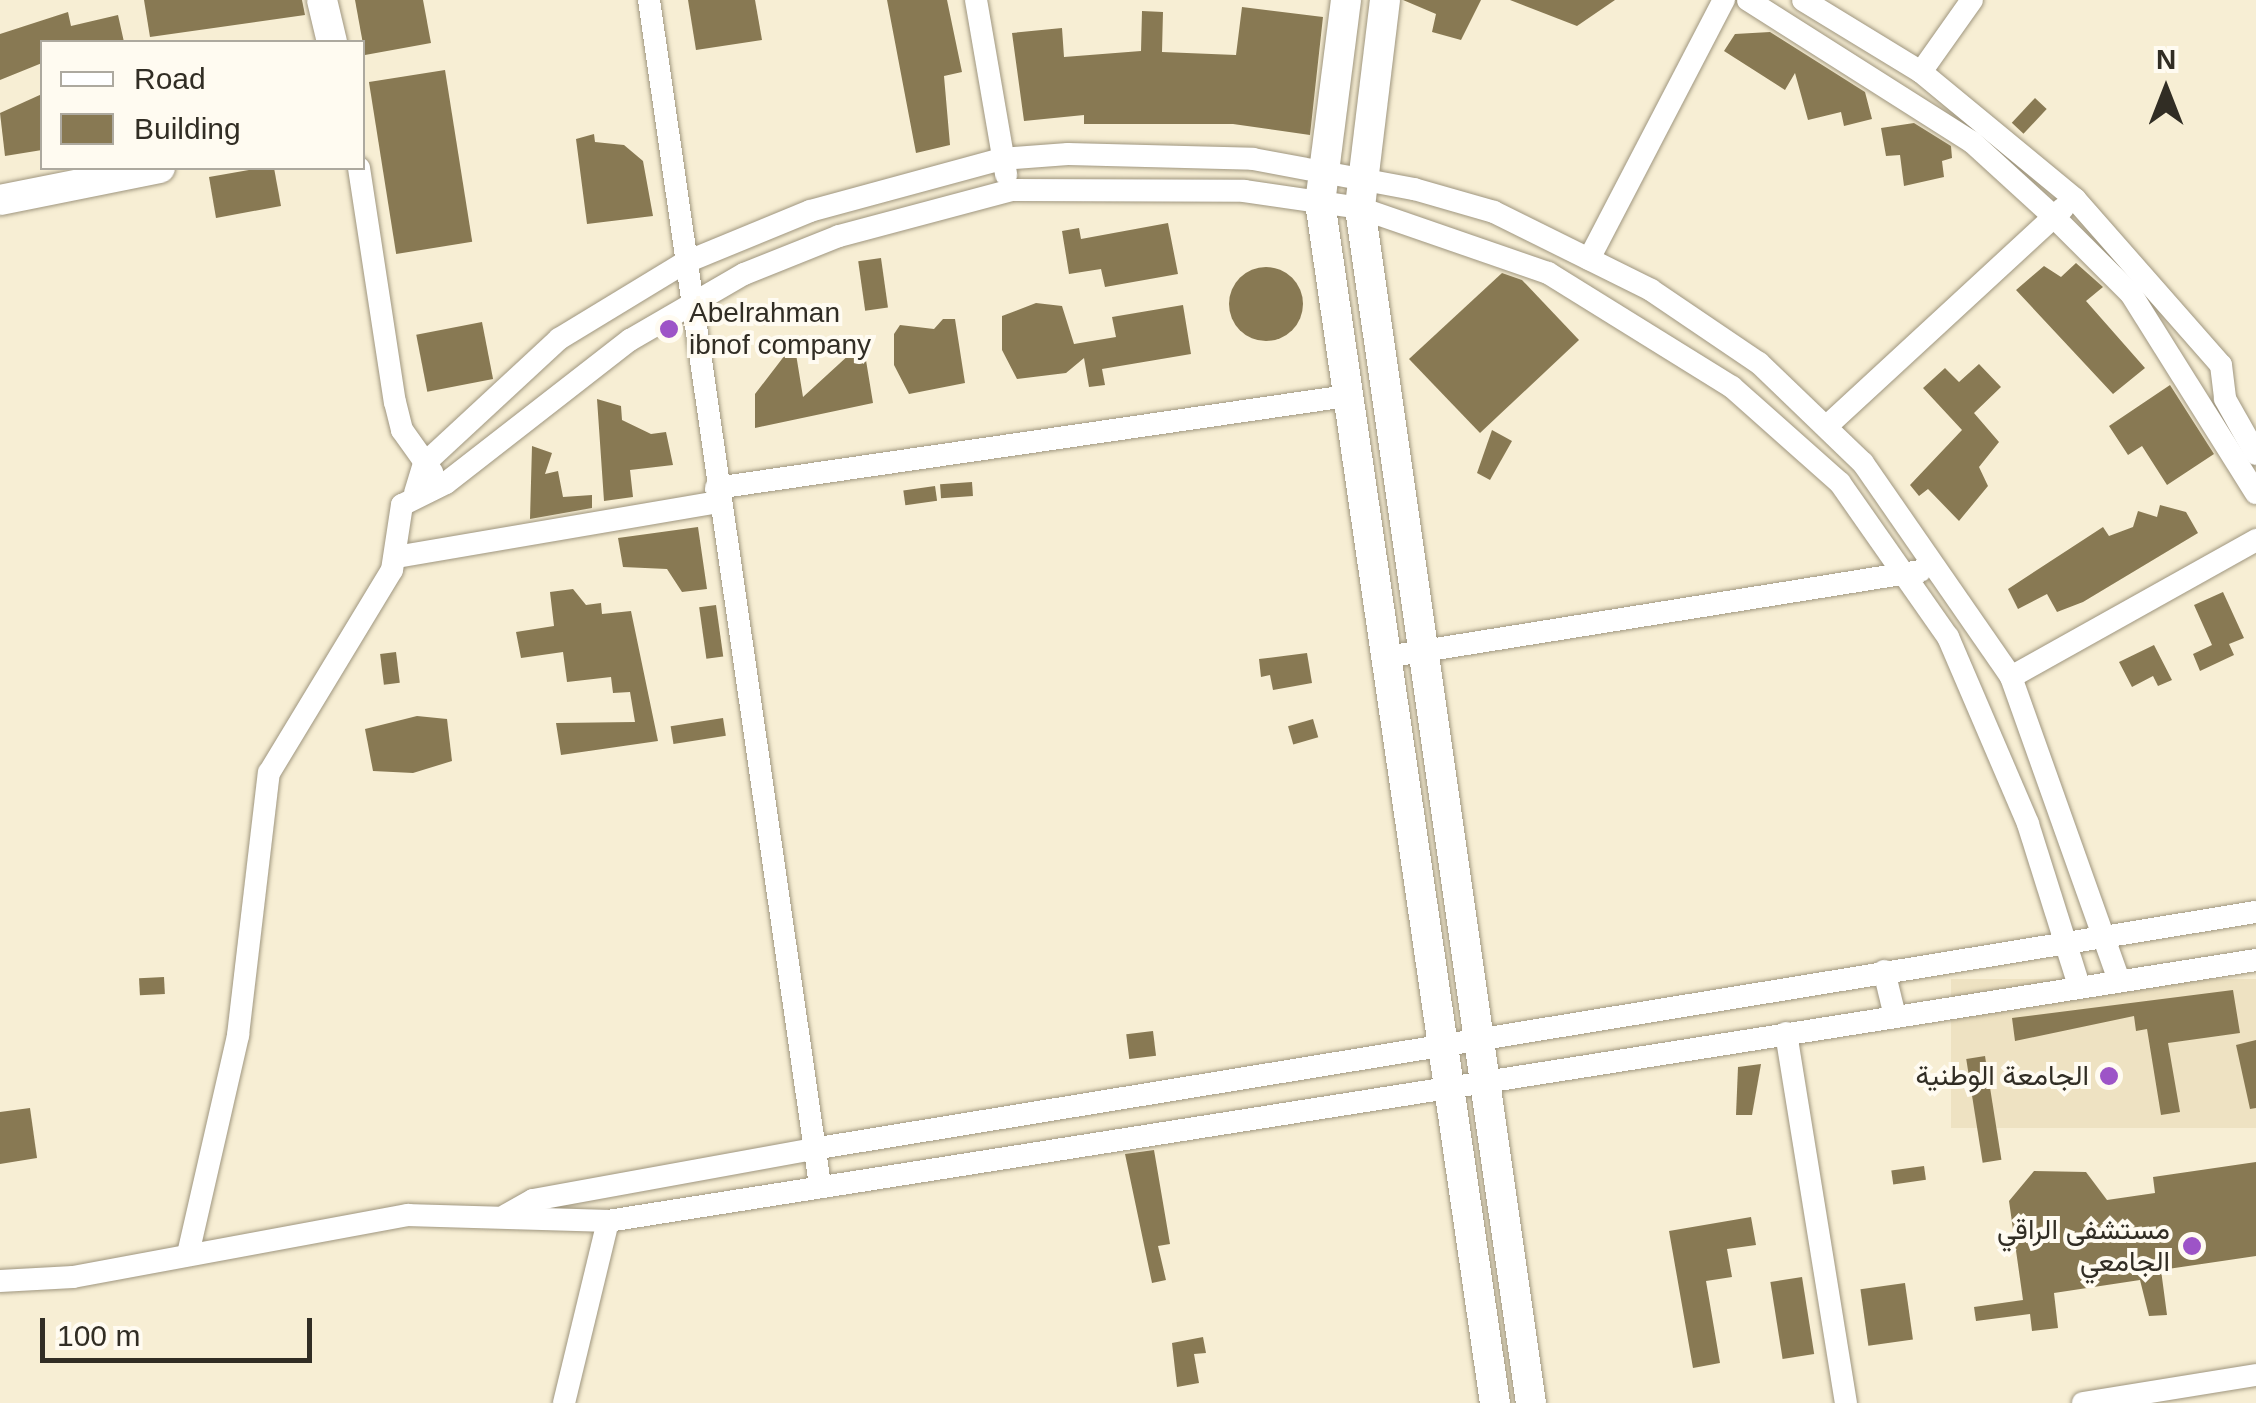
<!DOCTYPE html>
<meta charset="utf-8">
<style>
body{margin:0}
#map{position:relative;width:2256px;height:1403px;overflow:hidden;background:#f7eed4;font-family:Helvetica,Vazirmatn,sans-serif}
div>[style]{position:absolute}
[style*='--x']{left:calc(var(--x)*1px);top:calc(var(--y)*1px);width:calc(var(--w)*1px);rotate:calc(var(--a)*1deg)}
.built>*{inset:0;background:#eee2c2;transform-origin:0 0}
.building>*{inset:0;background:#887953;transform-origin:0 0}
.round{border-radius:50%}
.roads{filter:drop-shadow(0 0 2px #9f967f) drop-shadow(0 0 2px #9f967f)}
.street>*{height:22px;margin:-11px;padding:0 11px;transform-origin:11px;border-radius:11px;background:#fff}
.secondary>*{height:30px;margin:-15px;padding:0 15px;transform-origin:15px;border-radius:15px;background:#fff}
.dots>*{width:28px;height:28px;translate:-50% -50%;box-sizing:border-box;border:5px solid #fffbf1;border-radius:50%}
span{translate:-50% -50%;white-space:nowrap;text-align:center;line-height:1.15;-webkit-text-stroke:8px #fffbf1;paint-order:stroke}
.poi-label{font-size:28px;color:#312d24}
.left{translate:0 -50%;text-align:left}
.right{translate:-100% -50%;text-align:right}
.legend{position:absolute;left:40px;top:40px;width:325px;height:130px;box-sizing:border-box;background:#fffbf1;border:2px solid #ada99f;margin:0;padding:12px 18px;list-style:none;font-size:30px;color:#312d24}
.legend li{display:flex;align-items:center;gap:20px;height:50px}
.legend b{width:50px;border:2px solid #ada99f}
.north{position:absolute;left:2116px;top:40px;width:100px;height:100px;-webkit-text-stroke:8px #fffbf1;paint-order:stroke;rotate:0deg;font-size:28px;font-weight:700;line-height:40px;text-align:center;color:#312d24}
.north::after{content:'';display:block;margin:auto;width:35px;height:45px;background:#312d24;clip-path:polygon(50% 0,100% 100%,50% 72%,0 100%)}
.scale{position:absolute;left:40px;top:1318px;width:272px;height:45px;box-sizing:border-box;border:5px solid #312d24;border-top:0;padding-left:12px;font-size:30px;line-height:35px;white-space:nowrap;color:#312d24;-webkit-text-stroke:8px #fffbf1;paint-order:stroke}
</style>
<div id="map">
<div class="built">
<i style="left:2256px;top:979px;width:149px;height:305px;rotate:90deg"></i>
</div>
<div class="building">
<i style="clip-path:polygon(144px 0,302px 0,305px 15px,150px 37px)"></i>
<i style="clip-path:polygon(355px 0,423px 0,431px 43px,365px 55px)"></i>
<i style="clip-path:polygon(688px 0,755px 0,762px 40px,696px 50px)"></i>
<i style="clip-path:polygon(887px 0,947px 0,962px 72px,944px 76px,950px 145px,916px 153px)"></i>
<i style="clip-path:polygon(1403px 0,1481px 0,1461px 40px,1432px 32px,1436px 14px)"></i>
<i style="clip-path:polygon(1510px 0,1615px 0,1577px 26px)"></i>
<i style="clip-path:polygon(1242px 7px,1323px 17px,1310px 135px,1233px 124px,1084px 124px,1084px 115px,1024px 121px,1012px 33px,1062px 28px,1064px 57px,1141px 51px,1142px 11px,1163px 12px,1162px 52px,1236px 55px)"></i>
<i style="clip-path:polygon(68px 12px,71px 26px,118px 15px,124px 42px,42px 42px,42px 63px,0 80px,0 34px)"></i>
<i style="clip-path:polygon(1770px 32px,1865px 92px,1872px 119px,1844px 126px,1841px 112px,1808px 120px,1795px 73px,1785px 90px,1724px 51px,1735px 34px)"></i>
<i style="left:445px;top:70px;width:174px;height:77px;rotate:81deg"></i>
<i style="clip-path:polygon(42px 94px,42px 150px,5px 156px,0 113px)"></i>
<i style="left:2035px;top:98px;width:16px;height:34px;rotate:43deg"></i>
<i style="clip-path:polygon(1914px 123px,1951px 146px,1952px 158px,1942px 161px,1944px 177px,1904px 186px,1900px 155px,1886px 156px,1881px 128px)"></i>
<i style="clip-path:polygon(594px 134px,595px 142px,624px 145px,643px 161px,653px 216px,587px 224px,576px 139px)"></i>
<i style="clip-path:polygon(260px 168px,274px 168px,281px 206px,216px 218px,209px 177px)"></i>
<i style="clip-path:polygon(1168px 223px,1178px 274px,1105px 287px,1101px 269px,1069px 274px,1062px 231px,1079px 228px,1081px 239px)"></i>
<i style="left:881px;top:258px;width:50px;height:23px;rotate:82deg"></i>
<i style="clip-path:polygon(2076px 263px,2103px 287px,2086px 301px,2145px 368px,2113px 394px,2016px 290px,2044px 266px,2061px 277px)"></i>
<i class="round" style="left:1229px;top:267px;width:74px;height:74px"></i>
<i style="clip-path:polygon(1502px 273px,1522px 280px,1579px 340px,1480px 433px,1409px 359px)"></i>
<i style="clip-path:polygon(1036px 303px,1062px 306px,1074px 344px,1116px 337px,1112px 317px,1183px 305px,1191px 354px,1102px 369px,1105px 385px,1089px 387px,1084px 358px,1066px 373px,1017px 379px,1002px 350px,1002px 316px)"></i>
<i style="clip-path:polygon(943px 319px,955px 319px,965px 383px,909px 394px,894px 365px,894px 334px,900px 325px,934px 329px)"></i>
<i style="left:482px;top:322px;width:58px;height:67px;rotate:79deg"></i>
<i style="clip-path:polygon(863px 342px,873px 403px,755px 428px,755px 394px,785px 355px,796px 354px,803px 397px)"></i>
<i style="clip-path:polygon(1979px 364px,2001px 387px,1974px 413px,1999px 442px,1979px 467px,1988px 486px,1959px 521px,1928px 489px,1919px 496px,1910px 485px,1962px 430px,1923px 388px,1945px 368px,1959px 382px)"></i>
<i style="clip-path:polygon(2170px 385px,2214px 454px,2167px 485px,2142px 446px,2128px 455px,2109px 426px)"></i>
<i style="clip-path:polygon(597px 399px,621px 406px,622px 420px,651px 434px,666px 432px,673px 465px,630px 470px,633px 497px,604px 501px)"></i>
<i style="clip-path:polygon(1492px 430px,1512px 441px,1490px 480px,1477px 473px)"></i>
<i style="clip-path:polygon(532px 446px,552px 453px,545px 474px,558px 471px,563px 497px,592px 495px,592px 508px,530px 519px)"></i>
<i style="left:972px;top:482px;width:14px;height:32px;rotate:86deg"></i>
<i style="left:935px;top:486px;width:15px;height:32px;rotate:82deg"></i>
<i style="clip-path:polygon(2160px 505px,2186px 512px,2198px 533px,2083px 602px,2057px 612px,2047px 594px,2018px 609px,2008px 589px,2103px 527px,2109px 536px,2133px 527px,2138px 511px,2157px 517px)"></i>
<i style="clip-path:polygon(698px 527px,707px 589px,682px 592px,667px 569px,623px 567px,618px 538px)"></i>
<i style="clip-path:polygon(573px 589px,586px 605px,601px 603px,602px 614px,631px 611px,658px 741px,561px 755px,556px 723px,635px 722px,630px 692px,613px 693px,611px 677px,567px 682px,563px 652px,521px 658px,516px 632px,554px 626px,550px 592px)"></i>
<i style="clip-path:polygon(2223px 592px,2244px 638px,2229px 644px,2234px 655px,2200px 671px,2193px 654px,2212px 645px,2194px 605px)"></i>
<i style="left:716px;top:605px;width:52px;height:17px;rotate:82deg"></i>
<i style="clip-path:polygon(2154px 645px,2172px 680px,2158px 686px,2153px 676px,2132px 687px,2119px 662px)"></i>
<i style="left:396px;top:652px;width:31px;height:16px;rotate:83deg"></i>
<i style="clip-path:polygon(1307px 653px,1312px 683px,1273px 690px,1270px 675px,1261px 677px,1259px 659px)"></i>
<i style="clip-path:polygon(417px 716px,447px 719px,452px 761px,413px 773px,373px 771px,365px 729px)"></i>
<i style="left:723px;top:718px;width:18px;height:53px;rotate:81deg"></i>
<i style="left:1313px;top:719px;width:19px;height:26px;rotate:74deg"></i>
<i style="left:164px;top:977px;width:17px;height:25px;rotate:87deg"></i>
<i style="clip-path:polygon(2233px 990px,2240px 1033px,2168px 1043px,2180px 1112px,2161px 1115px,2147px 1029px,2136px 1031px,2134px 1016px,2015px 1041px,2012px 1018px)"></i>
<i style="left:1153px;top:1031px;width:25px;height:27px;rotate:83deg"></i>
<i style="clip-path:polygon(2256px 1040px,2256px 1108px,2250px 1109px,2236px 1045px)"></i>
<i style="left:1985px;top:1056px;width:105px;height:19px;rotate:81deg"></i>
<i style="clip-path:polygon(1761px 1064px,1752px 1115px,1736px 1115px,1738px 1067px)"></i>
<i style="clip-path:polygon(30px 1108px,37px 1158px,0 1164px,0 1112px)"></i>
<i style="clip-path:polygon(1154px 1150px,1170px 1244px,1158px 1246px,1166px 1280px,1152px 1283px,1125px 1154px)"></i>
<i style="clip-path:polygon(2256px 1162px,2256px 1256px,2161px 1270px,2167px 1315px,2149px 1316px,2140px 1280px,2054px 1293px,2058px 1328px,2032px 1331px,2030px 1314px,1976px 1321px,1974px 1307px,2023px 1300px,2009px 1201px,2034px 1171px,2086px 1172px,2107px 1200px,2155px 1193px,2153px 1177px)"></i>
<i style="left:1924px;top:1166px;width:14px;height:33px;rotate:82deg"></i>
<i style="clip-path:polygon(1751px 1217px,1756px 1245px,1727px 1249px,1732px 1277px,1706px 1281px,1720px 1363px,1693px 1368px,1669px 1231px)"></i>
<i style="left:1802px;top:1277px;width:78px;height:32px;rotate:81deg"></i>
<i style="left:1905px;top:1283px;width:57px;height:45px;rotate:82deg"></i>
<i style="clip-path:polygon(1203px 1337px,1206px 1353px,1194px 1354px,1199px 1383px,1177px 1387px,1172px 1343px)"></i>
</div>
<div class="roads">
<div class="street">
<i style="--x:649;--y:0;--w:1197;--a:81.79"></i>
<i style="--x:976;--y:0;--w:177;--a:80.2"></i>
<i style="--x:1748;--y:0;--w:265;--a:32.4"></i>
<i style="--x:1972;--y:142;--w:110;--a:42.4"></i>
<i style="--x:2053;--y:216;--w:110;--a:45"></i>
<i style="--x:2131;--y:294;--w:235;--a:57.9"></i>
<i style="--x:1803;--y:0;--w:138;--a:31.4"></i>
<i style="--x:1921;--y:72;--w:200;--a:39.5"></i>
<i style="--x:2075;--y:199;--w:221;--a:48.7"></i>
<i style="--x:2221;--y:365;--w:34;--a:83"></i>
<i style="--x:2225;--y:399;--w:63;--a:60.6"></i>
<i style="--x:1921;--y:72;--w:88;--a:-54.7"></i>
<i style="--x:359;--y:168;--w:237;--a:81.3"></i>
<i style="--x:395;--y:402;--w:29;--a:76"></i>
<i style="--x:402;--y:430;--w:52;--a:54.5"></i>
<i style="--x:1589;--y:259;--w:292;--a:-62.5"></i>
<i style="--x:1827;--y:426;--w:321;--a:-42.7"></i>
<i style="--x:716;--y:488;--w:638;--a:-8.3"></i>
<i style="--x:415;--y:493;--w:30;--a:-73"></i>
<i style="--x:424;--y:464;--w:184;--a:-42.8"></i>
<i style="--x:559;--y:339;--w:146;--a:-31.3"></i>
<i style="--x:684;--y:263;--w:136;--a:-22.4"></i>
<i style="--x:810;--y:211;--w:198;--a:-15.2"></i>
<i style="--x:1001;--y:159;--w:67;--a:-4.3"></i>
<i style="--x:1068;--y:154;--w:185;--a:1.5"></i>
<i style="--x:1253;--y:159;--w:164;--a:10.6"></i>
<i style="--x:1414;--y:189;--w:83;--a:16"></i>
<i style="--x:1494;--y:212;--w:175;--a:26.4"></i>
<i style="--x:1651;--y:290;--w:130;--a:34.1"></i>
<i style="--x:1759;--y:363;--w:144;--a:43.9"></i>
<i style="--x:1863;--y:463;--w:260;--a:55.3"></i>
<i style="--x:2011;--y:677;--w:322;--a:70.4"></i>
<i style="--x:396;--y:557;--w:327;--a:-9.7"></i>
<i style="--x:1386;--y:657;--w:541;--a:-9.15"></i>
<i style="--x:2011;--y:677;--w:281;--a:-29.2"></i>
<i style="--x:1884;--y:971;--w:46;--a:76.3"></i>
<i style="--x:1786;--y:1033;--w:375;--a:80.8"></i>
<i style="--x:506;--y:1215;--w:31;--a:-29"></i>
<i style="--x:533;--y:1200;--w:285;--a:-10.3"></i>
<i style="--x:813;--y:1149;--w:1462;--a:-9.33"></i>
<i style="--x:188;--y:1254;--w:225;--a:-77.1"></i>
<i style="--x:238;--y:1035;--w:264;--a:-83.3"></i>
<i style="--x:269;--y:773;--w:237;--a:-58.8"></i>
<i style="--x:392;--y:570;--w:66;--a:-81.3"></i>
<i style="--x:402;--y:505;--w:49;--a:-26.6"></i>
<i style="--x:446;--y:483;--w:233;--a:-37.9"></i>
<i style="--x:630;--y:340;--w:132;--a:-30.1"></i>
<i style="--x:744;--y:274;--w:102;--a:-21.8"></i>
<i style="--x:839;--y:236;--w:179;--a:-14.9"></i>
<i style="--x:1012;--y:190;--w:232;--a:0.2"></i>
<i style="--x:1244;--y:191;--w:117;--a:8.3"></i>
<i style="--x:1360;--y:208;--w:199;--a:19.1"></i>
<i style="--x:1548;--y:273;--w:216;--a:31.8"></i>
<i style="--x:1732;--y:387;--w:144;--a:41.6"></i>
<i style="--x:1840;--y:483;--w:188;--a:55"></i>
<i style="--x:1948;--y:637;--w:203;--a:66.8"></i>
<i style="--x:2028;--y:824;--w:170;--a:72.5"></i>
<i style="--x:0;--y:1281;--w:73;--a:-3.1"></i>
<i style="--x:73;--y:1277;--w:341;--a:-10.5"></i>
<i style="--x:408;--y:1215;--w:200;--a:1.7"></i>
<i style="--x:608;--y:1221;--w:1669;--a:-9"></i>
<i style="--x:564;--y:1403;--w:187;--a:-76.4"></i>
<i style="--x:2083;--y:1403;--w:175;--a:-9.2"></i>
</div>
<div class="secondary">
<i style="--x:322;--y:0;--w:43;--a:76.6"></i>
<i style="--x:1346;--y:0;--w:204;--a:97.3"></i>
<i style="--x:1320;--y:202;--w:1214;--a:81.71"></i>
<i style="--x:1385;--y:0;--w:209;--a:96.9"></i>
<i style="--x:1360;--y:208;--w:1207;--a:81.86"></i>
<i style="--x:0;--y:200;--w:163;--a:-11.3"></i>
</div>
</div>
<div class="dots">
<i style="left:669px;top:329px;background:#9d54c7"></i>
<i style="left:2109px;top:1076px;background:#9d54c7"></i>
<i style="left:2192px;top:1246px;background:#9d54c7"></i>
</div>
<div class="poi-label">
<span class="left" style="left:689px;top:329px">Abelrahman<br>ibnof company</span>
<span class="right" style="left:2089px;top:1076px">الجامعة الوطنية</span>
<span class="right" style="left:2170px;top:1246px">مستشفى الراقي<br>الجامعي</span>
</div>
<ul class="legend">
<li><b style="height:12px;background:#fff"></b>Road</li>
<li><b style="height:28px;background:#887953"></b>Building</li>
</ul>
<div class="north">N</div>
<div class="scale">100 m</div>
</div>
